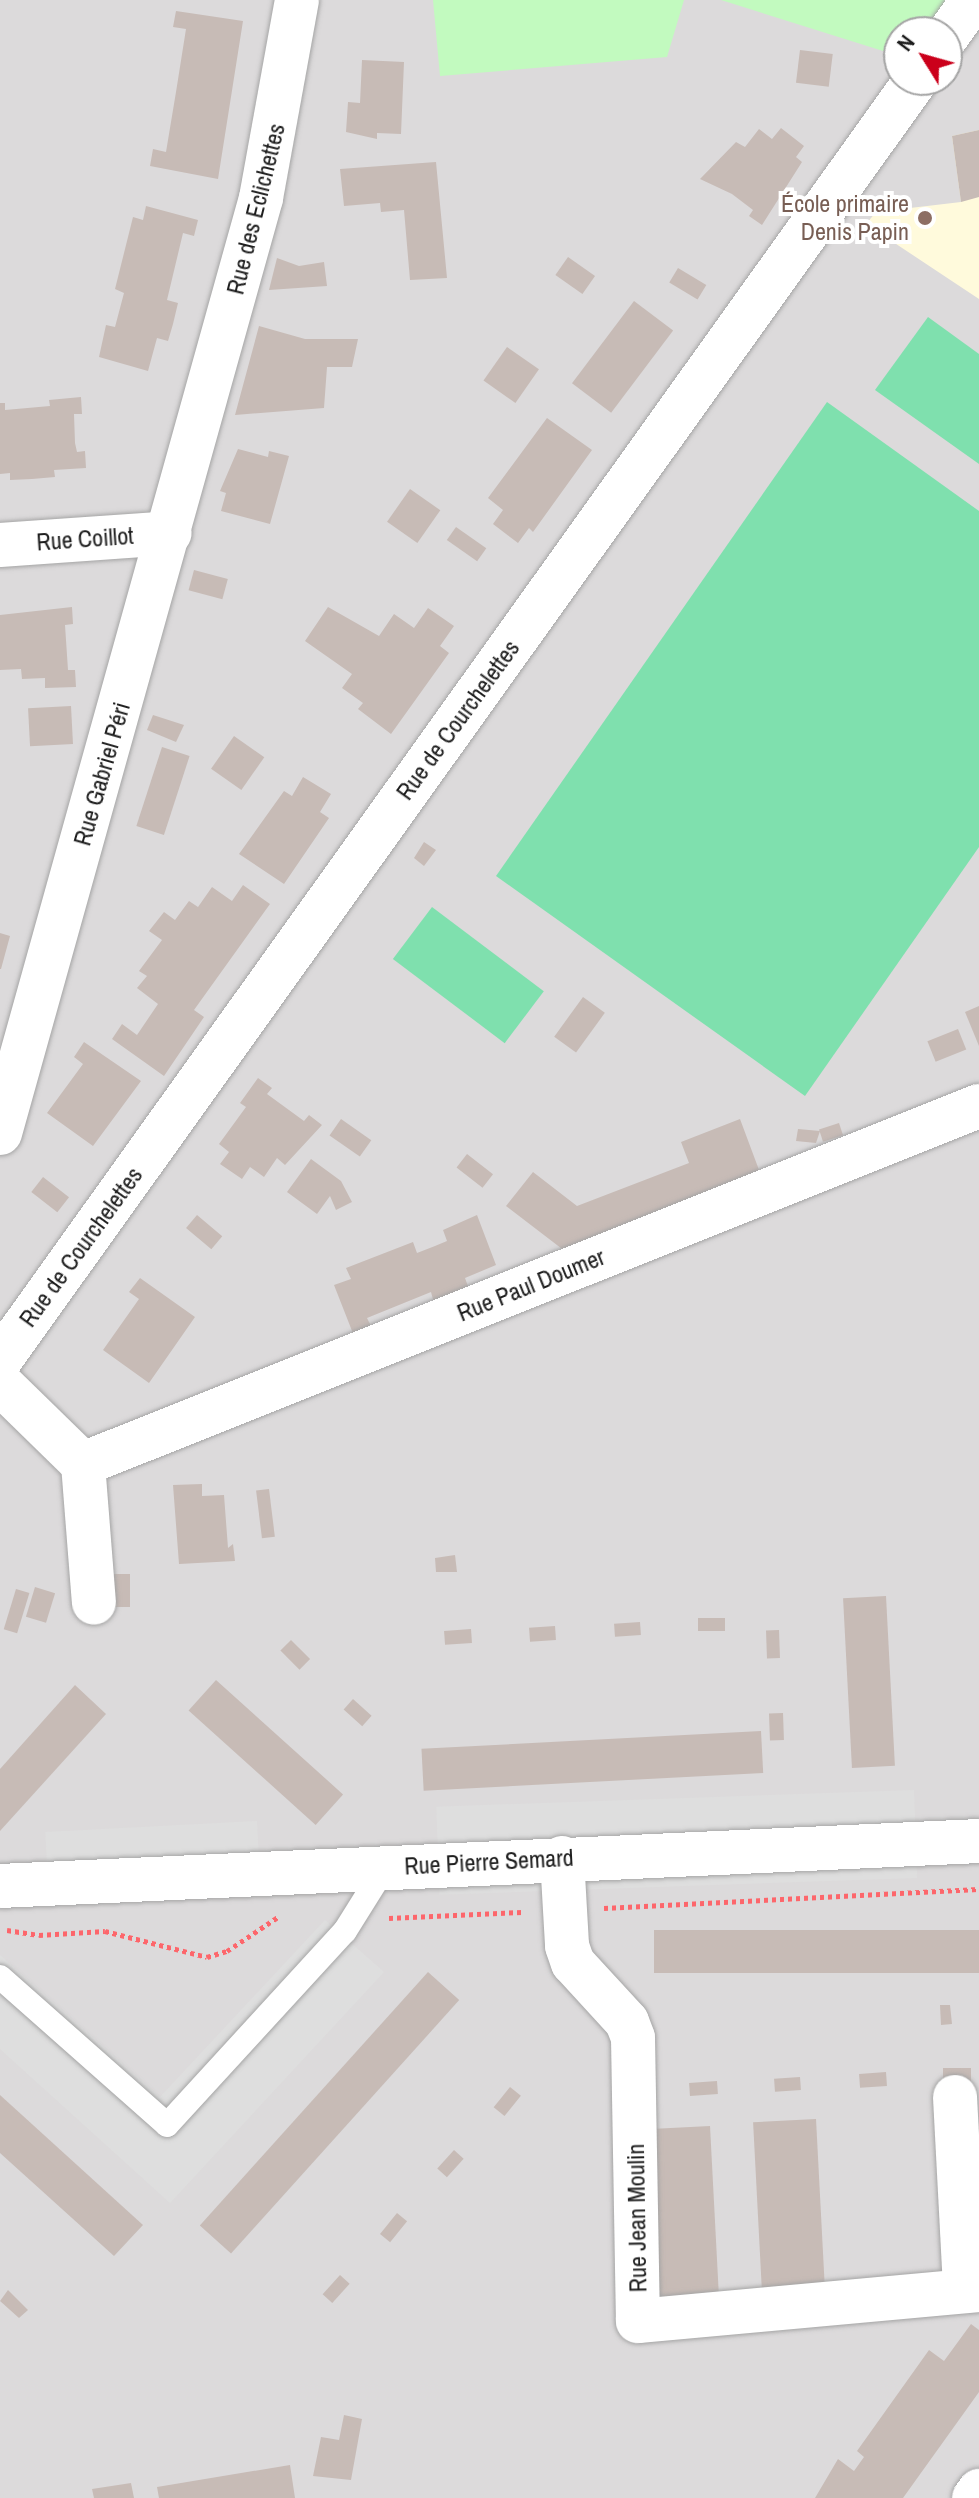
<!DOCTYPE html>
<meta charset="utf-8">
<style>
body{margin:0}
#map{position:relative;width:979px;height:2498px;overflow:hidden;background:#efe9e3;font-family:"Archivo Narrow",sans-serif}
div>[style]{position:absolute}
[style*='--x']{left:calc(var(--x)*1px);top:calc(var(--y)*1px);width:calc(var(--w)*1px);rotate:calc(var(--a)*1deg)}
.residential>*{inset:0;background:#dcdadb}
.education>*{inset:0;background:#fffadc}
.park>*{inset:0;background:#c2fabf}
.pitch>*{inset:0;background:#7fe0ae;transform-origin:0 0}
.parking>*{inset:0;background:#dedede;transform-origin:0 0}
.building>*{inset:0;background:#c7bbb6;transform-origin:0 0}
.path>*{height:5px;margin-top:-2.5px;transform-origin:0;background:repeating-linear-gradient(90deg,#fd666b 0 4px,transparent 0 8px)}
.roads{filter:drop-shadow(0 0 2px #a5a5a5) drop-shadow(0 0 2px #a5a5a5)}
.service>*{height:24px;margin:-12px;padding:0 12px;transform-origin:12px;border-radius:12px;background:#fff}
.minor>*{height:44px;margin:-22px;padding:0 22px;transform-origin:22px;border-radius:22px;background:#fff}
.dots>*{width:22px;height:22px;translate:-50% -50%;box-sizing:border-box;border:4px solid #fff;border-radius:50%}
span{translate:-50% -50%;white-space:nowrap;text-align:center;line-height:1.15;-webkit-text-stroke:8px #fff;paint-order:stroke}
.education-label{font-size:24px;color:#785e54}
.right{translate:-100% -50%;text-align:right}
.street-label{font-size:24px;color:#1e1e1e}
.north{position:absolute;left:883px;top:16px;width:80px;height:80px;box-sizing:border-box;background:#fff;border:2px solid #a5a5a5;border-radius:50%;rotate:307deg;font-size:22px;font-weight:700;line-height:32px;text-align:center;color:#1e1e1e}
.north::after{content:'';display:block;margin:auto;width:28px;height:36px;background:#cb001b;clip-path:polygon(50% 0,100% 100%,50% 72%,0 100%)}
</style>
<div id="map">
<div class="residential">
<i style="clip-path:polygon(evenodd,0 0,979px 0,979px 2498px,0 2498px,0 0,899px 32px,947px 32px,947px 80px,899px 80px,899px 32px)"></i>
</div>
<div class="education">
<i style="clip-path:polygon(979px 130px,979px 299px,866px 224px,876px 212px,961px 202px,952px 136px)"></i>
</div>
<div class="park">
<i style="clip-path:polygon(433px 0,684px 0,667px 57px,440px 76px)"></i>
<i style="clip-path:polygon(721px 0,948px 0,923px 32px,899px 32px,899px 56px)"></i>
</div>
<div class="pitch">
<i style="clip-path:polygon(928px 317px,979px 354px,979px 464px,875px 390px)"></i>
<i style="clip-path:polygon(827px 402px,979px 511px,979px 847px,805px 1096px,496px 876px)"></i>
<i style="left:432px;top:907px;width:140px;height:65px;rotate:37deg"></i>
</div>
<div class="parking">
<i style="left:914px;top:1790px;width:88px;height:478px;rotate:88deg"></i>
<i style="left:257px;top:1821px;width:37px;height:212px;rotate:87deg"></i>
<i style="clip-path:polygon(325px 1920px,384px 1972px,170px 2203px,0 2049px,0 1955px,160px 2097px)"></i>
</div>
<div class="building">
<i style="clip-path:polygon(176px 11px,243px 21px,218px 179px,150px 166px,153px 149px,166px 152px,176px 92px,186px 29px,173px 27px)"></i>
<i style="left:800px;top:50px;width:33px;height:33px;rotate:7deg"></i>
<i style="clip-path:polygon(362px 60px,404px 62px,401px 134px,377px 133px,377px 139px,346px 132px,348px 102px,360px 103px)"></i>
<i style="clip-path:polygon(781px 128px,804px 146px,796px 157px,802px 162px,762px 225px,749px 216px,753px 210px,732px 194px,700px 179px,736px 142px,745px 147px,759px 129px,772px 139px)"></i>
<i style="clip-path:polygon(979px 130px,979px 197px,961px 202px,952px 136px)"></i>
<i style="clip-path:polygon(436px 162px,447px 278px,410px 280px,404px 210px,381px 212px,380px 203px,344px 206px,340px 169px)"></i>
<i style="clip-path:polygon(146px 206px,198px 220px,194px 236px,183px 233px,167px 300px,178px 303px,173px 324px,168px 341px,157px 338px,148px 371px,99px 357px,106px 325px,115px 327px,124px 293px,115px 289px,133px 217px,143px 220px)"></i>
<i style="left:568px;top:257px;width:33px;height:22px;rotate:35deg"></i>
<i style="clip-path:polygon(277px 258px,299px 266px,324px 262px,327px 286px,269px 290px)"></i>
<i style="left:678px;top:268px;width:33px;height:17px;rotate:31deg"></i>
<i style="left:634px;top:301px;width:49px;height:103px;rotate:37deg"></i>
<i style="clip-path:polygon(259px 326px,305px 339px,358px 339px,352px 367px,327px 367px,324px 408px,235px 415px)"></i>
<i style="left:507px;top:347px;width:39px;height:41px;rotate:35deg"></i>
<i style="clip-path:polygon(81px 397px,82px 414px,74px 414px,75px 443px,77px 452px,85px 451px,86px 468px,54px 470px,55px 477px,32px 479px,10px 480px,10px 473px,0 474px,0 403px,5px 403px,5px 410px,50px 406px,49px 400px)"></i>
<i style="clip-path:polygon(547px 418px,592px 450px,533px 532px,529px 528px,518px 543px,493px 524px,503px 510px,488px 498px)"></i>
<i style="clip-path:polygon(238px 449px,268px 457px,269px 451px,289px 456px,270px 524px,221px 511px,226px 493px,220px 491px)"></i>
<i style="left:410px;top:489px;width:37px;height:40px;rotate:35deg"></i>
<i style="left:456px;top:527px;width:37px;height:16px;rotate:35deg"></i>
<i style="left:194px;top:570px;width:35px;height:21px;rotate:15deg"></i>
<i style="clip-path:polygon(72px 607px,73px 624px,65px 625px,68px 670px,75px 670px,76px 687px,45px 688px,45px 678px,22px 679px,21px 669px,0 670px,0 615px)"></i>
<i style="clip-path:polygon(328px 607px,379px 636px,394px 614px,414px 628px,428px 608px,454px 626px,440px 646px,449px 653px,391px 734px,358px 709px,363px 703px,342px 688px,352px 674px,305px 641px)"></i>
<i style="left:71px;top:706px;width:38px;height:43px;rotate:87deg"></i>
<i style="clip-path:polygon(153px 715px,184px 725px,176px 742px,147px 730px)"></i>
<i style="left:234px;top:736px;width:37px;height:40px;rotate:35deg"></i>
<i style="left:162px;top:747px;width:29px;height:83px;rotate:18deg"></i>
<i style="clip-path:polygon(303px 777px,331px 794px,320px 812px,329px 818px,284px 884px,239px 854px,284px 791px,292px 796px)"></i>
<i style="clip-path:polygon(424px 842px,436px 850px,424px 866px,414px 858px)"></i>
<i style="clip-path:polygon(243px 885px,270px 904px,194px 1010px,204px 1017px,164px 1076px,112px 1039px,122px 1024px,137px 1035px,158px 1004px,137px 988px,147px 976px,139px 971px,162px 940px,149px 931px,164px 912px,175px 920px,189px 901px,198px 907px,212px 887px,232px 901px)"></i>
<i style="clip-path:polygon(0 933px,10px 936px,1px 969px,0 969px)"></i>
<i style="left:583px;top:997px;width:27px;height:49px;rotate:36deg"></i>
<i style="clip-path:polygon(979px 1006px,979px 1046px,965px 1012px)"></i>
<i style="left:958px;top:1029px;width:22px;height:33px;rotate:68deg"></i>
<i style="clip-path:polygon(84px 1042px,141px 1081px,93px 1146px,47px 1113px,83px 1064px,74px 1057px)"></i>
<i style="clip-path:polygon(258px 1078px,272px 1088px,267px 1094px,304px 1121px,309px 1115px,322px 1125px,285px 1165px,277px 1158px,264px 1177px,250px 1167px,242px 1179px,220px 1164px,229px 1152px,219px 1144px,246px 1107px,240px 1103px)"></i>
<i style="left:341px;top:1119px;width:37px;height:20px;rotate:35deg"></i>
<i style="clip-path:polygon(740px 1119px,762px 1178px,570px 1255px,506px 1206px,533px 1172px,577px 1206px,689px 1163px,681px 1142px)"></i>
<i style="left:839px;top:1123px;width:13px;height:21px;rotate:72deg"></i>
<i style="clip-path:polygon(798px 1129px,820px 1131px,816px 1143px,796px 1141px)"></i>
<i style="left:467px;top:1154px;width:33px;height:17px;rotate:38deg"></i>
<i style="clip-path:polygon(311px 1159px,341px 1181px,352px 1202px,336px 1210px,330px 1196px,317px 1214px,287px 1192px)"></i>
<i style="left:43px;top:1177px;width:33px;height:19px;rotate:38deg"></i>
<i style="left:197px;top:1215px;width:33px;height:17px;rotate:40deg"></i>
<i style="clip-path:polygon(477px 1215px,496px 1265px,465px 1278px,469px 1289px,434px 1303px,431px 1292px,367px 1318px,372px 1328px,354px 1336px,334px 1285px,351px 1279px,346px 1268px,413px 1242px,417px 1253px,435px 1246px,447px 1241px,443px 1230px)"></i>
<i style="clip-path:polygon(140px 1278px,195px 1317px,149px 1383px,103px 1350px,139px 1299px,129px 1292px)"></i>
<i style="clip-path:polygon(202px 1484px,202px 1496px,224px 1495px,228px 1548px,233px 1544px,235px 1561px,179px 1564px,173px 1485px)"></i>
<i style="left:269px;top:1489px;width:48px;height:13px;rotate:83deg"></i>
<i style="clip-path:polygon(455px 1555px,457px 1572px,436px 1572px,435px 1558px)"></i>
<i style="left:130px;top:1574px;width:33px;height:17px;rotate:90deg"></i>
<i style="left:35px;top:1587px;width:21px;height:31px;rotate:17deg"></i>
<i style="left:16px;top:1589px;width:14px;height:42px;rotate:17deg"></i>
<i style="left:886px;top:1596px;width:170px;height:43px;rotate:87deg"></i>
<i style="left:725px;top:1618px;width:13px;height:27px;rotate:90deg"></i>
<i style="left:640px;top:1622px;width:13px;height:26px;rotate:86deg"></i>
<i style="left:555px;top:1626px;width:14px;height:26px;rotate:86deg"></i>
<i style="left:471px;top:1629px;width:14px;height:27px;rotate:86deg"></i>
<i style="left:779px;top:1630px;width:28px;height:13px;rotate:88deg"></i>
<i style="left:291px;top:1640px;width:27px;height:15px;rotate:45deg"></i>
<i style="left:216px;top:1680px;width:171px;height:41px;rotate:42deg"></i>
<i style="clip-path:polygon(75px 1685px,106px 1714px,0 1831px,0 1769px)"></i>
<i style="left:353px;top:1699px;width:25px;height:14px;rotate:42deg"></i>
<i style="left:783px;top:1713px;width:27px;height:14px;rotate:88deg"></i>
<i style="left:761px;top:1731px;width:42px;height:340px;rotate:87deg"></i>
<i style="left:979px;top:1930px;width:43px;height:325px;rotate:90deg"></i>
<i style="left:428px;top:1972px;width:42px;height:341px;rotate:42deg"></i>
<i style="clip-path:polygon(940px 2005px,950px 2005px,952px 2024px,941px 2025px)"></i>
<i style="left:971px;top:2068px;width:13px;height:28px;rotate:90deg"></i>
<i style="left:886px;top:2072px;width:14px;height:27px;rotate:86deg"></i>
<i style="left:800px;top:2077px;width:13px;height:26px;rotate:86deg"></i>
<i style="left:717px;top:2081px;width:13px;height:28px;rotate:86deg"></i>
<i style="left:510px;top:2087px;width:14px;height:26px;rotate:39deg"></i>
<i style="clip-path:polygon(0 2095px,143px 2225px,114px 2256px,0 2153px)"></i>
<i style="left:816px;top:2119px;width:178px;height:63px;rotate:87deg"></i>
<i style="left:710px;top:2126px;width:176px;height:64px;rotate:87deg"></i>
<i style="left:454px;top:2150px;width:13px;height:25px;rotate:42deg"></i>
<i style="left:397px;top:2213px;width:13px;height:27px;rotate:39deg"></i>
<i style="left:340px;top:2275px;width:13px;height:26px;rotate:42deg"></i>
<i style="clip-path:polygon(8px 2290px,28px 2310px,19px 2318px,0 2301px)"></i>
<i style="clip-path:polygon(971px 2324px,979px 2330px,979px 2392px,903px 2498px,815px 2498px,838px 2459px,854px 2471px,864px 2457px,857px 2451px,929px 2350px,944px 2361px)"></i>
<i style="clip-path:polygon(344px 2415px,362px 2419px,351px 2480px,313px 2476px,321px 2437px,339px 2440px)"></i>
<i style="clip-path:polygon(290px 2465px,295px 2498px,159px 2498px,157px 2487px)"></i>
<i style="clip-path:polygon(131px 2483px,134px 2498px,94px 2498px,92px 2489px)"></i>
</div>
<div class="path">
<i style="--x:604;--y:1908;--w:375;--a:-2.9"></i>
<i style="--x:389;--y:1918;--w:134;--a:-2.6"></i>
<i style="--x:7;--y:1930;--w:32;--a:9"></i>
<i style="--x:39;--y:1935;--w:66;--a:-3.5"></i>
<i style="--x:105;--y:1931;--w:105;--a:14.3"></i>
<i style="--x:207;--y:1957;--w:21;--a:-17"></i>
<i style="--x:227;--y:1951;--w:61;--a:-33.7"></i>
</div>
<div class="roads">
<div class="service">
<i style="--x:0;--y:1977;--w:223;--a:41.5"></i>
<i style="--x:167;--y:2125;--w:263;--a:-47.5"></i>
<i style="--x:345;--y:1931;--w:75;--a:-58"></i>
</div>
<div class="minor">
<i style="--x:947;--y:36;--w:44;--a:-54.2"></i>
<i style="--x:0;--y:545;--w:170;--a:-4"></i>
<i style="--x:0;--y:1133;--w:971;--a:-74.4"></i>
<i style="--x:261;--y:198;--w:201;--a:-79.7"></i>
<i style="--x:0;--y:1360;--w:1574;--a:-54.41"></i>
<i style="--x:0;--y:1383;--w:116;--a:44.3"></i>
<i style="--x:83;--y:1464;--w:965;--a:-21.78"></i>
<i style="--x:83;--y:1464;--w:139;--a:85.5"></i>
<i style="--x:562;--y:1858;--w:88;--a:86.7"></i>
<i style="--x:567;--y:1946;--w:18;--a:71"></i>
<i style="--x:573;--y:1963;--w:80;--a:47.5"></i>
<i style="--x:627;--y:2022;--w:17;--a:69"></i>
<i style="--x:633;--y:2038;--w:283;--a:89"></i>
<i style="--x:638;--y:2321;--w:342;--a:-5.2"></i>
<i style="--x:0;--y:1886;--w:980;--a:-2.63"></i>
<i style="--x:955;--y:2097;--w:194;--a:87"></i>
<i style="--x:974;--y:2498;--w:9;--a:-54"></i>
</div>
</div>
<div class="dots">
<i style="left:925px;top:218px;background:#8d6e63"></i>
</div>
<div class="education-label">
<span class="right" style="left:909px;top:218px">École primaire<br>Denis Papin</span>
</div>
<div class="street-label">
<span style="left:256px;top:209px;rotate:-76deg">Rue des Eclichettes</span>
<span style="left:85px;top:539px;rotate:-4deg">Rue Coillot</span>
<span style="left:458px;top:720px;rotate:-54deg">Rue de Courchelettes</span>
<span style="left:102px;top:774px;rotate:-74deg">Rue Gabriel Péri</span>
<span style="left:81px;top:1247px;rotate:-54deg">Rue de Courchelettes</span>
<span style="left:531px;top:1285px;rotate:-22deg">Rue Paul Doumer</span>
<span style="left:489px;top:1862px;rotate:-3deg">Rue Pierre Semard</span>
<span style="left:637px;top:2218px;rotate:-91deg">Rue Jean Moulin</span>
</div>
<div class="north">N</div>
</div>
